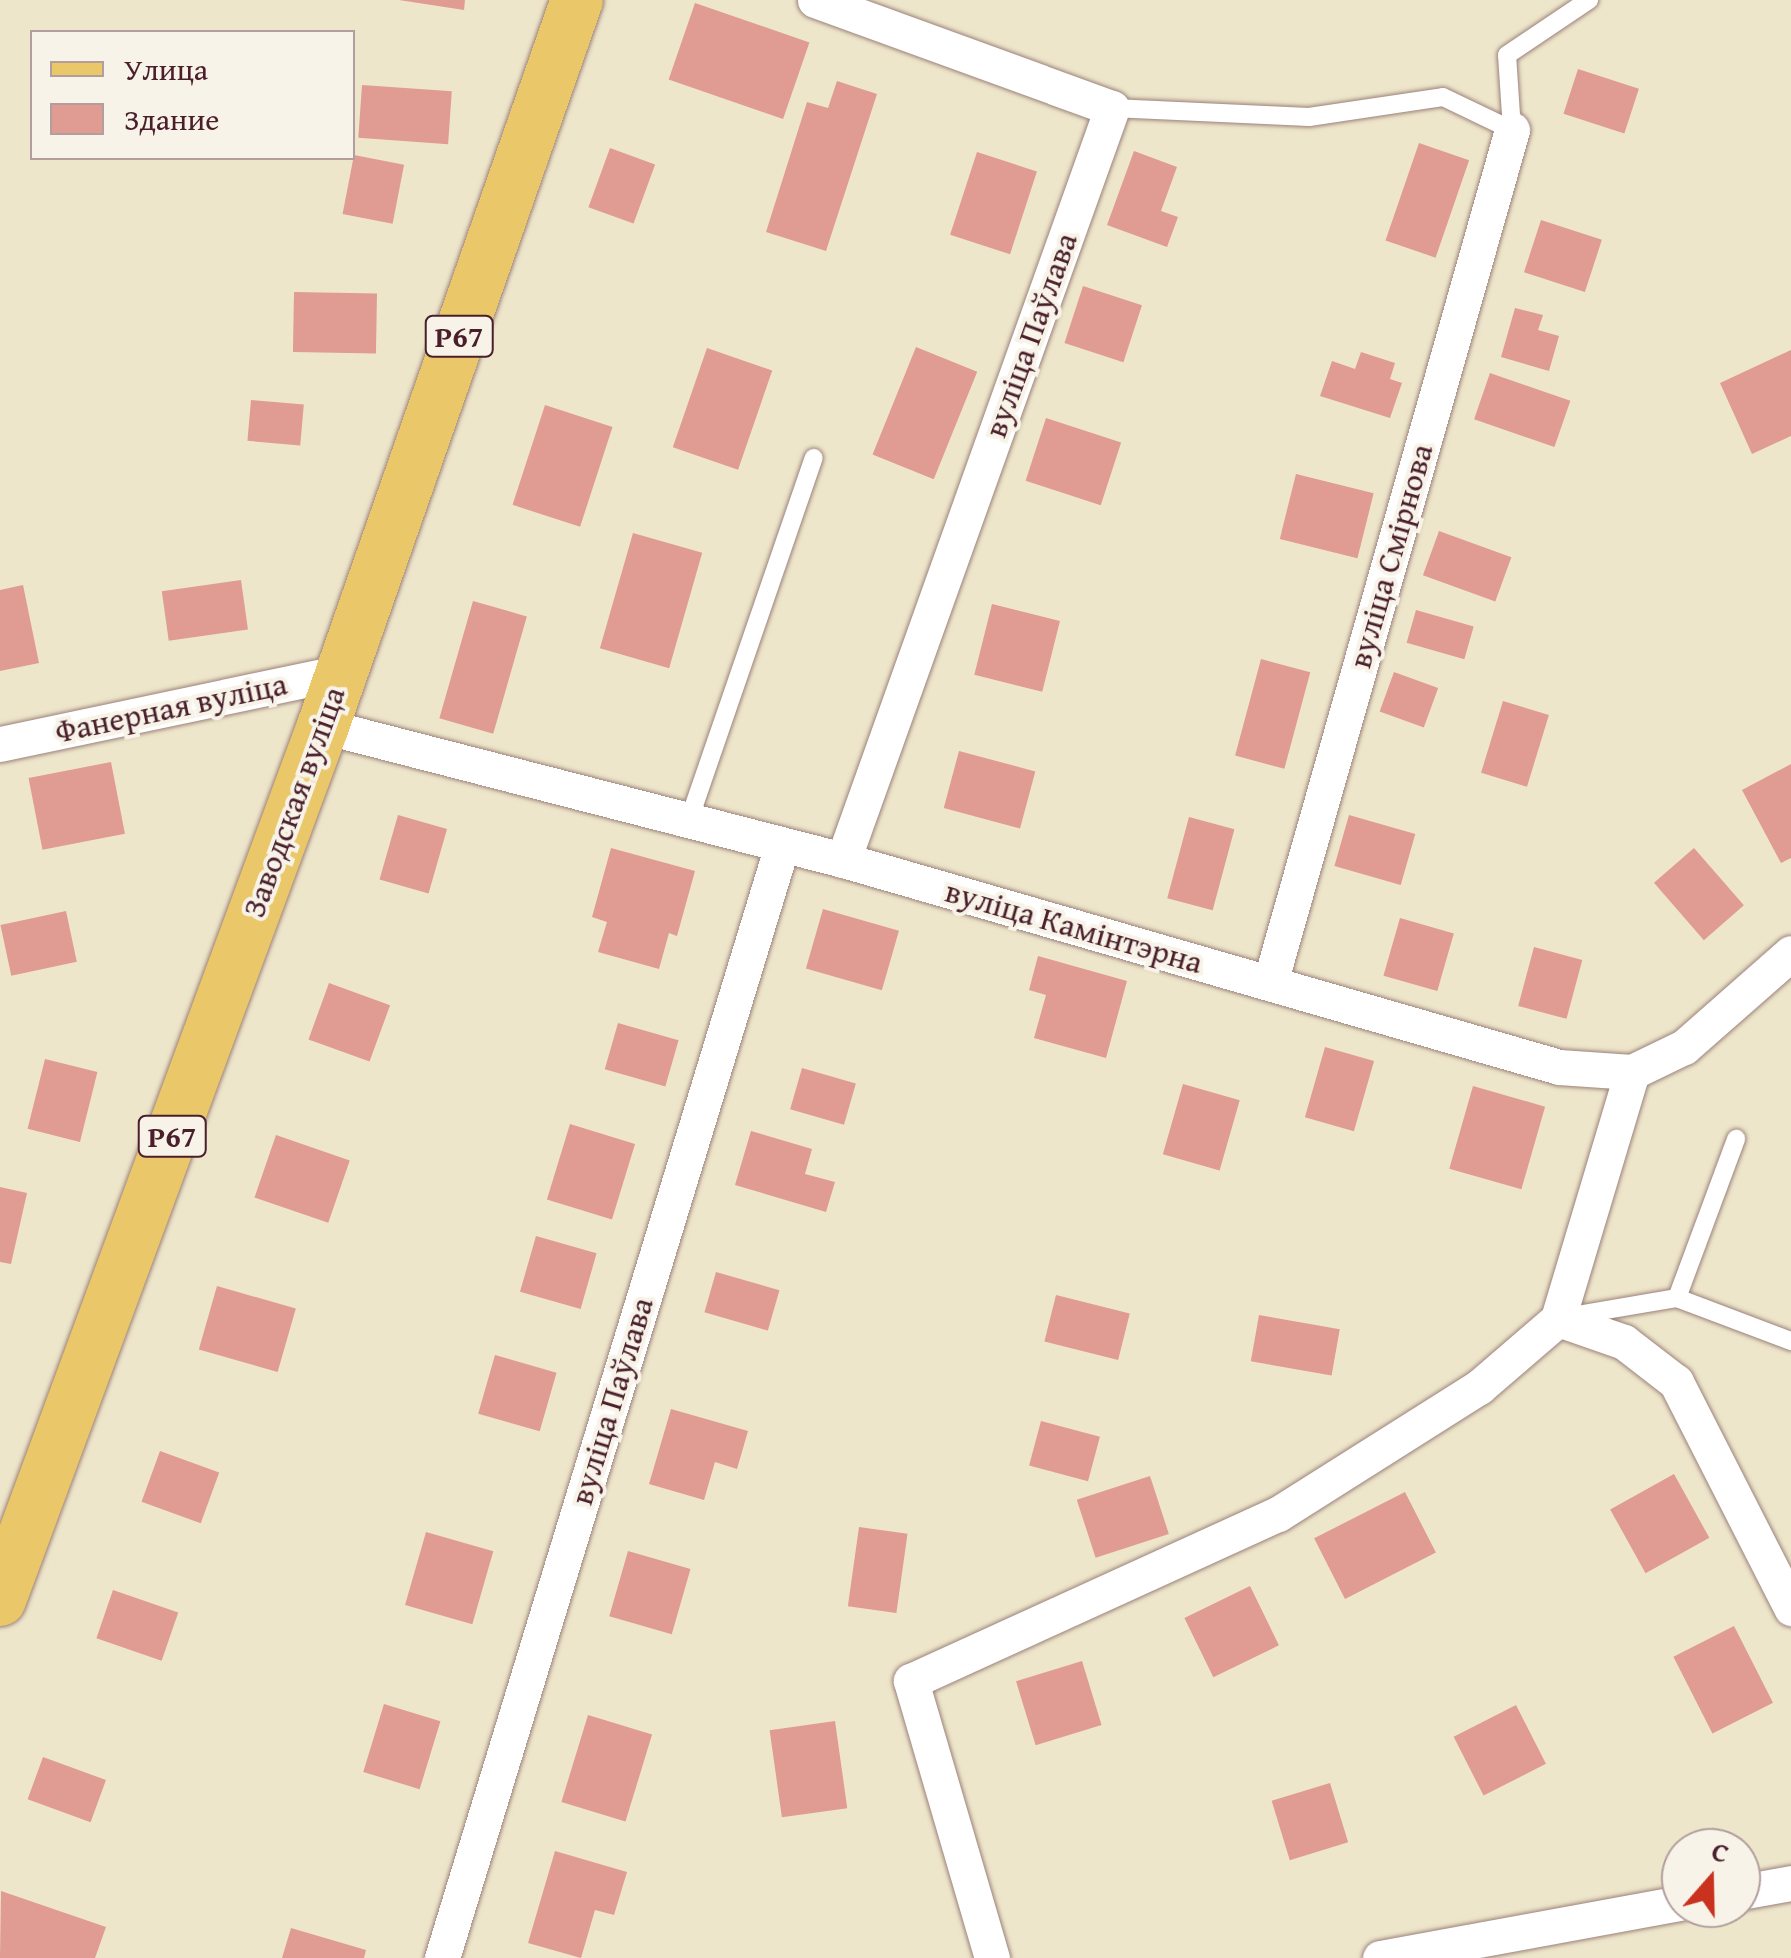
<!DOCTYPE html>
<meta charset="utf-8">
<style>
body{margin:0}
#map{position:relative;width:1791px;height:1958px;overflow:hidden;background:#eee6cb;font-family:"Gentium Book Plus",serif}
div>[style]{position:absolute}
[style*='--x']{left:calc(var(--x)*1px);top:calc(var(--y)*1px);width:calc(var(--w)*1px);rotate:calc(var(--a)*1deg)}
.building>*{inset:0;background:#e09b92;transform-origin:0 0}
.roads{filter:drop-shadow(0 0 2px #9c827b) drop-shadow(0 0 2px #9c827b)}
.lane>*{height:18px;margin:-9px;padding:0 9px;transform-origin:9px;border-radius:9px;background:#fff}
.street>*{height:35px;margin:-17.5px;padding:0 17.5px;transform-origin:17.5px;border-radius:17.5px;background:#fff}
.primary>*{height:52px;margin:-26px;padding:0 26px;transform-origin:26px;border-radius:26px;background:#eac769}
span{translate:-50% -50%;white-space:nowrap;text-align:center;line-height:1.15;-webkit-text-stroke:8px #f7f3e8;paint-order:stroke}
.shield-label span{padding:2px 8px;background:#f7f3e8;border:2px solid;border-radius:8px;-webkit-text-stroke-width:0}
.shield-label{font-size:30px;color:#4a1f2b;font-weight:700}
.street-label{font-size:32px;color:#4a1f2b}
.legend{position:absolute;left:30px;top:30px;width:325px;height:130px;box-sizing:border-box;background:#f7f3e8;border:2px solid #b29e9c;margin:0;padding:12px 18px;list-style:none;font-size:30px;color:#4a1f2b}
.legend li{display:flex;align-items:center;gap:20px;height:50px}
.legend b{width:50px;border:2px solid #b29e9c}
.north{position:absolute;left:1661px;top:1828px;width:100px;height:100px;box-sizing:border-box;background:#f7f3e8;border:2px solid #b29e9c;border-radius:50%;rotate:20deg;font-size:28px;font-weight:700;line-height:40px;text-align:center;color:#4a1f2b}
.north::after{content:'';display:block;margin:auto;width:35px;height:45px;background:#c8321e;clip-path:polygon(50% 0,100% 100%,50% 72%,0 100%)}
</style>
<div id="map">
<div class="building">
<i style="clip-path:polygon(399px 0,465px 0,464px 10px)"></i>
<i style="left:695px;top:3px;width:121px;height:81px;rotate:19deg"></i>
<i style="left:1578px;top:69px;width:64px;height:47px;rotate:18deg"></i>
<i style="clip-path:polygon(837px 81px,877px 94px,826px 251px,766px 232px,807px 102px,828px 108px)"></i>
<i style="left:362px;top:85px;width:90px;height:53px;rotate:4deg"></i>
<i style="left:1419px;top:143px;width:53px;height:103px;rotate:19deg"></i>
<i style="left:610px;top:148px;width:48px;height:63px;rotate:20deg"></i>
<i style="clip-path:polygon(1134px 151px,1177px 167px,1161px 211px,1178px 217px,1167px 247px,1107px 225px)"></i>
<i style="left:977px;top:152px;width:63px;height:87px;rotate:18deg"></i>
<i style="left:354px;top:155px;width:51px;height:60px;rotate:11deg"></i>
<i style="left:1541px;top:220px;width:64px;height:55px;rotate:18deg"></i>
<i style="left:1083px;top:286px;width:62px;height:60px;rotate:18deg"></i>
<i style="left:294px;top:292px;width:83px;height:60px;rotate:1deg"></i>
<i style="clip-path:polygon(1515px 308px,1543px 315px,1538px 330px,1559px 336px,1549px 371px,1501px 357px)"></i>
<i style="left:916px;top:347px;width:66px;height:116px;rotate:22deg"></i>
<i style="left:707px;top:348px;width:69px;height:105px;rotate:19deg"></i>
<i style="clip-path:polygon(1791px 350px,1791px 436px,1752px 454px,1720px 383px)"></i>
<i style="clip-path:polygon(1361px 352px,1395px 363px,1390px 379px,1402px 383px,1390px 418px,1320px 396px,1332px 361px,1355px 369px)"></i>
<i style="left:1490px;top:373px;width:85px;height:49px;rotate:19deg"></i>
<i style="left:251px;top:400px;width:53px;height:41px;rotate:5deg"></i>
<i style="left:545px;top:405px;width:71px;height:105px;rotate:18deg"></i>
<i style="left:1046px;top:418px;width:79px;height:66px;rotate:18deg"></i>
<i style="left:1296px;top:474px;width:80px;height:67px;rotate:14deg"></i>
<i style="left:1439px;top:531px;width:77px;height:47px;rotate:20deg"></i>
<i style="left:633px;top:533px;width:72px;height:120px;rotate:16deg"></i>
<i style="left:241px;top:580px;width:50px;height:80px;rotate:82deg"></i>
<i style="clip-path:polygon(23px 585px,39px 663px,0 671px,0 590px)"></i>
<i style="left:473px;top:601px;width:56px;height:122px;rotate:16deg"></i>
<i style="left:992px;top:604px;width:70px;height:73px;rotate:14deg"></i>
<i style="left:1416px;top:610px;width:60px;height:34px;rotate:16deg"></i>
<i style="left:1261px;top:659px;width:51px;height:100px;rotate:15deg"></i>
<i style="left:1394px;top:672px;width:47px;height:42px;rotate:20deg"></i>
<i style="left:1503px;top:701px;width:48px;height:75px;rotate:17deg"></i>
<i style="left:959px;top:751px;width:79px;height:59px;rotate:15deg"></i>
<i style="left:111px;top:762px;width:73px;height:84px;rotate:79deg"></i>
<i style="clip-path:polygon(1791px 764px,1791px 858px,1781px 863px,1742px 790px)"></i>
<i style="left:398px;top:815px;width:51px;height:67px;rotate:16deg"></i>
<i style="left:1349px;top:815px;width:69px;height:53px;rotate:16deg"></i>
<i style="left:1189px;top:817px;width:47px;height:84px;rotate:15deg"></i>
<i style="clip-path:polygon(611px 848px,695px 871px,677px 936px,669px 933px,659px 969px,598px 952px,607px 922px,592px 917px)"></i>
<i style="left:1694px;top:848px;width:76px;height:53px;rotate:49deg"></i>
<i style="left:823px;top:909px;width:79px;height:62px;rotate:16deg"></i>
<i style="left:66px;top:911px;width:52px;height:67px;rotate:78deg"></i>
<i style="left:1400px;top:918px;width:56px;height:60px;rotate:16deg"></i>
<i style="left:1534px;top:947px;width:50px;height:61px;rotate:15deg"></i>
<i style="clip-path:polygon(1038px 956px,1127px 981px,1106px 1058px,1034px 1038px,1046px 995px,1029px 990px)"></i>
<i style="left:329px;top:983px;width:65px;height:60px;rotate:20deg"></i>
<i style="left:618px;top:1023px;width:63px;height:48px;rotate:16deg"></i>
<i style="left:1325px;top:1047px;width:51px;height:73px;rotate:16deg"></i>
<i style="left:45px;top:1059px;width:54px;height:72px;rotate:14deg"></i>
<i style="left:802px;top:1068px;width:56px;height:43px;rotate:16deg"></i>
<i style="left:1183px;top:1084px;width:59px;height:73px;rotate:16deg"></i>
<i style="left:1473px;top:1086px;width:75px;height:86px;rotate:16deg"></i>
<i style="left:570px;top:1124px;width:68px;height:79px;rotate:17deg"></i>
<i style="clip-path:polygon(751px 1131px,812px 1149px,805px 1174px,835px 1182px,826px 1212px,735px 1185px)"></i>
<i style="left:276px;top:1135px;width:78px;height:66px;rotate:19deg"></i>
<i style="clip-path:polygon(0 1187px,27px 1193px,11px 1264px,0 1262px)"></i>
<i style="left:536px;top:1236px;width:63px;height:58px;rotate:16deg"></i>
<i style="left:716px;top:1272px;width:66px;height:42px;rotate:16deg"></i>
<i style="left:217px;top:1286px;width:82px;height:66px;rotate:16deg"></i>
<i style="left:1056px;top:1295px;width:76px;height:48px;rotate:14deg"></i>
<i style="left:1259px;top:1315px;width:82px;height:47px;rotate:10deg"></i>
<i style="left:495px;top:1355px;width:64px;height:61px;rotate:16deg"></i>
<i style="clip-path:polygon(671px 1409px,748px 1431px,737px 1469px,715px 1462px,704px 1500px,649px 1484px)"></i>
<i style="left:1041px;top:1421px;width:61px;height:46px;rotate:15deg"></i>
<i style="left:160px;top:1451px;width:63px;height:54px;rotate:20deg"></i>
<i style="left:1674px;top:1474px;width:73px;height:73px;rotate:61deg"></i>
<i style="left:1150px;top:1476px;width:61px;height:77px;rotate:72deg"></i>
<i style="left:1405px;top:1492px;width:68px;height:102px;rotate:63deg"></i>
<i style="left:859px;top:1527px;width:49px;height:80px;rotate:8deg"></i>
<i style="left:426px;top:1532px;width:70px;height:76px;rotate:16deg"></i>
<i style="left:628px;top:1551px;width:65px;height:68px;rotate:16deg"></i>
<i style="left:1250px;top:1586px;width:66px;height:73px;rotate:64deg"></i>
<i style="left:113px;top:1590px;width:69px;height:51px;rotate:19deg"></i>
<i style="left:1734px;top:1626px;width:86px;height:68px;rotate:63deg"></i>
<i style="left:1082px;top:1661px;width:67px;height:69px;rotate:73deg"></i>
<i style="left:384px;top:1704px;width:59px;height:71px;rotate:17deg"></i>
<i style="left:1516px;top:1705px;width:66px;height:70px;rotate:63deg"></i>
<i style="left:588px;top:1715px;width:67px;height:91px;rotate:17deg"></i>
<i style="left:835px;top:1721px;width:88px;height:66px;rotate:82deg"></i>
<i style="left:43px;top:1757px;width:67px;height:45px;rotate:20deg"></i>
<i style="left:1330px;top:1783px;width:62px;height:61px;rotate:73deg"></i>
<i style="clip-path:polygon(555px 1851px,627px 1872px,614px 1915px,595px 1910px,581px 1958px,528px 1943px)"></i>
<i style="clip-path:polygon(1px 1891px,106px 1927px,95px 1958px,0 1958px)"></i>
<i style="clip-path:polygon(291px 1928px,366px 1950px,364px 1958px,282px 1958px)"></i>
</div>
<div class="roads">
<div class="lane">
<i style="--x:1112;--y:108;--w:197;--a:2.6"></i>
<i style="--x:1309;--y:117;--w:135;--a:-8.5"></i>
<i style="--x:1443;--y:97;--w:76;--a:25.6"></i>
<i style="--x:1512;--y:130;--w:75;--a:-93.8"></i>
<i style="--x:1507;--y:55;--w:99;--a:-33.9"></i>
<i style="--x:689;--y:820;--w:383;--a:-71"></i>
<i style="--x:1677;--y:1298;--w:170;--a:-69.6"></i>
<i style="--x:1571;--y:1316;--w:108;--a:-9.6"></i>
<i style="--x:1677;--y:1298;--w:122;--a:20.7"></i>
</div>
<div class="street">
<i style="--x:815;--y:0;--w:316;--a:20"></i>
<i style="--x:1112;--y:108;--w:799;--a:109.68"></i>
<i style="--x:323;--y:726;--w:537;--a:14.45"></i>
<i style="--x:843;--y:860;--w:745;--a:16.12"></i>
<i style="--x:1559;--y:1067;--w:73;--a:3.9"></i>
<i style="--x:1632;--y:1072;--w:58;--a:-25.7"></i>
<i style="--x:1684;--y:1047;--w:142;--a:-41.3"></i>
<i style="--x:0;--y:744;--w:349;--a:-11.9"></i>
<i style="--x:1270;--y:983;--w:887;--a:-74.16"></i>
<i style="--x:1632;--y:1072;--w:258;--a:106.7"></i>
<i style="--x:1558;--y:1319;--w:70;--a:19.2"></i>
<i style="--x:1624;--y:1342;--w:66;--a:37.6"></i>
<i style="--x:1676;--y:1382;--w:254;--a:63"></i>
<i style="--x:1741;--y:1892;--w:51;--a:-10.2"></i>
<i style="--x:442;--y:1958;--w:1164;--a:-73.01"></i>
<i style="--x:992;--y:1958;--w:289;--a:-106.3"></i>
<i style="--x:911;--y:1681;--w:403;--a:-24.5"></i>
<i style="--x:1278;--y:1514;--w:238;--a:-32.3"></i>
<i style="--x:1479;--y:1387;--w:104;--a:-40.7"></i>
<i style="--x:1380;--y:1958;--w:306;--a:-10.4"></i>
</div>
<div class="primary">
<i style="--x:0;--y:1600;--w:932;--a:-69.72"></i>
<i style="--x:323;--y:726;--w:769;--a:-70.72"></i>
</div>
</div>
<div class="shield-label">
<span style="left:459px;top:336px">Р67</span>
<span style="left:172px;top:1136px">Р67</span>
</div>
<div class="street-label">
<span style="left:1031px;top:335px;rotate:-70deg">вуліца Паўлава</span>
<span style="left:1391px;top:556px;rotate:-74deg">вуліца Смірнова</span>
<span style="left:171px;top:708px;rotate:-12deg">Фанерная вуліца</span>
<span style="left:294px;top:802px;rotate:-70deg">Заводская вуліца</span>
<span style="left:1074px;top:927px;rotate:16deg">вуліца Камінтэрна</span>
<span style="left:612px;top:1401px;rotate:-73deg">вуліца Паўлава</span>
</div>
<ul class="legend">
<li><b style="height:12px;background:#eac769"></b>Улица</li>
<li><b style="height:28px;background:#e09b92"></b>Здание</li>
</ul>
<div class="north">С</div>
</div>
